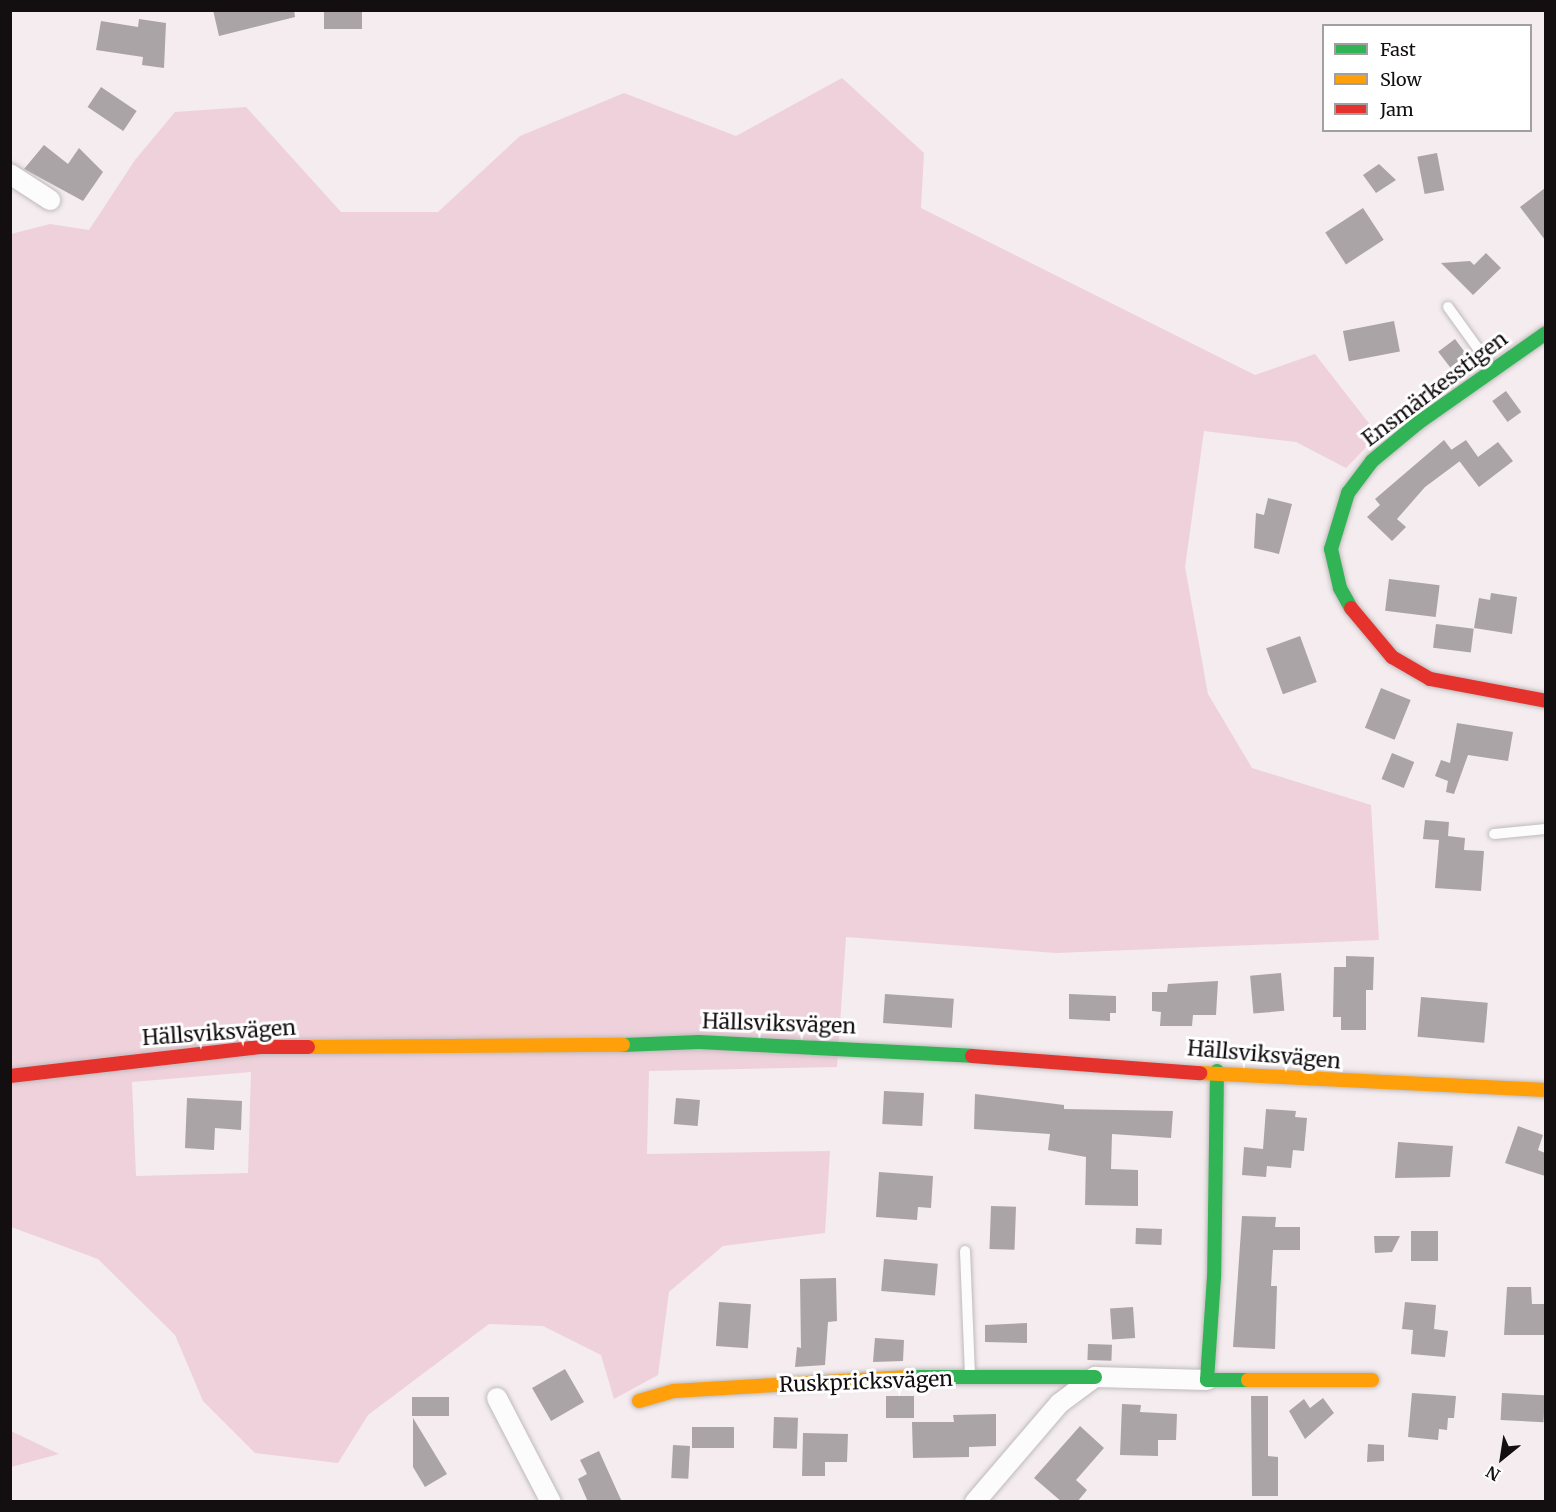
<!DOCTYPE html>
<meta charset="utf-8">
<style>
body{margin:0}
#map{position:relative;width:1556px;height:1512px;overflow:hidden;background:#f4ecee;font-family:Merriweather,serif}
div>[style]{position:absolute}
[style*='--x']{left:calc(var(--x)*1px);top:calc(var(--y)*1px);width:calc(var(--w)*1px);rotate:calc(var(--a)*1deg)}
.green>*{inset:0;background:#efd1db}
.building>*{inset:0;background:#aaa4a6;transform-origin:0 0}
.roads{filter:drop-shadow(0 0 2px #bfb9ba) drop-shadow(0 0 2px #bfb9ba)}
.lane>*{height:10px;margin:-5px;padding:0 5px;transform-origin:5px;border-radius:5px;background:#fdfcfc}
.street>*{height:20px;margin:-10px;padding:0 10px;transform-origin:10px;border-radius:10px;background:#fdfcfc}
.fast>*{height:14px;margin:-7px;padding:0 7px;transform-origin:7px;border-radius:7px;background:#30b455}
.slow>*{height:14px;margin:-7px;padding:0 7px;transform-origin:7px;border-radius:7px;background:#ff9f0a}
.jam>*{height:14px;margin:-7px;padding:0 7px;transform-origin:7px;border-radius:7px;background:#e5322d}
span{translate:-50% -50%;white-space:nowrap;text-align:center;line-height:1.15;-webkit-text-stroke:6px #fff;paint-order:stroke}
.street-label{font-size:21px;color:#130f11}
.frame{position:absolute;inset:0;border:12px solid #130f11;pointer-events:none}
.legend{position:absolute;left:1322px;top:24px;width:210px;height:108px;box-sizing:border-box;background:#fff;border:2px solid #a19fa0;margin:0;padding:8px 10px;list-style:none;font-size:18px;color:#130f11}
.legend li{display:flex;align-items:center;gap:12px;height:30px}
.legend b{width:30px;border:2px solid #a19fa0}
.north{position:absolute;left:1472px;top:1428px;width:60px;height:60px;-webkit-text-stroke:4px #fff;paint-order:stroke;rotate:210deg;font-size:16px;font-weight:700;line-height:24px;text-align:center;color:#130f11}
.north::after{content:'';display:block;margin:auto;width:21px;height:27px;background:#130f11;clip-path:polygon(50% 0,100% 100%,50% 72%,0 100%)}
</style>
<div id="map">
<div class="green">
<i style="clip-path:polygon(evenodd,842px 78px,924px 153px,921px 208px,1255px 375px,1315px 354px,1378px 435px,1346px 468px,1296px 442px,1204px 431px,1185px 567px,1208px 694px,1252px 768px,1371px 805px,1379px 940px,1056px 953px,846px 937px,837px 1067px,649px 1071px,647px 1154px,830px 1151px,825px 1233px,723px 1246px,669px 1292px,658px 1375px,614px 1399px,601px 1355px,543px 1326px,489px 1324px,368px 1415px,338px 1463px,255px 1453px,203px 1401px,175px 1335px,98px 1259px,11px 1227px,11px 234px,50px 224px,89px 230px,135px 160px,175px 112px,246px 107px,341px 212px,438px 212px,520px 136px,624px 93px,736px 136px,842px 78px,251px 1072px,248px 1173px,136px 1176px,132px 1082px,251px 1072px)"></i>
<i style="clip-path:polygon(11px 1431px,59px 1454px,11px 1467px)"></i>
</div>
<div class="building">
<i style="clip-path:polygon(213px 10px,294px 10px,295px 17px,219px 36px)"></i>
<i style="left:324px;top:10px;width:38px;height:19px"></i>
<i style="clip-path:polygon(139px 19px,166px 23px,164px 68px,142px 65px,143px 57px,96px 50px,101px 21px,138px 27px)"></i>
<i style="left:101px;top:87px;width:43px;height:24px;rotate:34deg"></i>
<i style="clip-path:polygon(44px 145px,68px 164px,79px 148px,103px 172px,83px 201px,24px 169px)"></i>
<i style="left:1437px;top:153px;width:38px;height:20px;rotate:79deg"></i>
<i style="clip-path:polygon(1379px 164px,1396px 180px,1376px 193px,1363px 175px)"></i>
<i style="clip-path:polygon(1545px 188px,1545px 240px,1520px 207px)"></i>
<i style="left:1363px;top:208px;width:38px;height:45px;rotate:57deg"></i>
<i style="clip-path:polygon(1486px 253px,1501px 268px,1473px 295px,1441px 263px,1470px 261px,1474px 265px)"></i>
<i style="left:1394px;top:321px;width:31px;height:52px;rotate:79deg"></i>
<i style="left:1455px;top:339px;width:20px;height:21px;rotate:53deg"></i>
<i style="left:1506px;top:391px;width:26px;height:17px;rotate:54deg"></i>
<i style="clip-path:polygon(1444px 440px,1460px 461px,1425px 487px,1397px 519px,1406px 527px,1392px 541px,1367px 517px,1380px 505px,1375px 499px)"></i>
<i style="clip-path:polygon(1466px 440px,1478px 457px,1498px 442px,1513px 461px,1479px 487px,1451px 450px)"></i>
<i style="clip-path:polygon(1268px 498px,1292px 504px,1279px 554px,1254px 548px,1256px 513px,1264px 515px)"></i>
<i style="left:1389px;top:579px;width:51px;height:32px;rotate:7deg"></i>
<i style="clip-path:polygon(1491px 593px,1517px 597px,1512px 634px,1474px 628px,1479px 598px,1490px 600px)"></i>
<i style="left:1436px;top:624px;width:38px;height:24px;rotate:7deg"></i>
<i style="left:1300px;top:636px;width:49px;height:36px;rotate:70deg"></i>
<i style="left:1381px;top:688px;width:32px;height:43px;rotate:22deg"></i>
<i style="clip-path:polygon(1457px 723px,1513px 732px,1508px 761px,1468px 755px,1454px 794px,1446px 792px,1448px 781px,1435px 776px,1441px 760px,1450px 763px)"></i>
<i style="left:1392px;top:753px;width:24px;height:28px;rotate:22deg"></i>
<i style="clip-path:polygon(1425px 820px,1449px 822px,1448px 836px,1465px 838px,1464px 850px,1484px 851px,1481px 891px,1435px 888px,1439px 840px,1423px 839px)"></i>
<i style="clip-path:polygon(1346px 956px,1374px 957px,1373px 990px,1366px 990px,1366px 1030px,1341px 1030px,1341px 1017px,1333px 1017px,1334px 967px,1346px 967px)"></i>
<i style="left:1281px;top:973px;width:38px;height:31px;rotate:85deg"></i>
<i style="clip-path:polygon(1218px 981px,1216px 1015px,1193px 1015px,1192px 1026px,1160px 1026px,1161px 1012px,1152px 1011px,1152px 992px,1167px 992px,1168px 984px)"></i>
<i style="left:885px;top:994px;width:69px;height:29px;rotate:4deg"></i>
<i style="clip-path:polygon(1069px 994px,1116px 996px,1116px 1013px,1110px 1013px,1110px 1021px,1069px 1019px)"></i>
<i style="left:1421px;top:997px;width:67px;height:40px;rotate:5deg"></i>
<i style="left:884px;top:1091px;width:40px;height:33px;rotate:3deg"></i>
<i style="clip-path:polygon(975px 1094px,1064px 1105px,1064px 1109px,1173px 1111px,1171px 1138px,1112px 1134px,1111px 1169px,1138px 1170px,1138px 1206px,1085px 1205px,1086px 1157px,1048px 1150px,1050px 1134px,974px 1129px)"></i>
<i style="clip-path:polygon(187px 1098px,242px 1101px,241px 1130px,215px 1128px,214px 1150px,185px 1148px)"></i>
<i style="left:676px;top:1098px;width:24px;height:26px;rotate:5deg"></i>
<i style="clip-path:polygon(1266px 1109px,1296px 1111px,1295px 1117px,1307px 1118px,1304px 1151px,1293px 1150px,1291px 1168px,1267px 1166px,1266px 1177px,1242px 1175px,1244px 1147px,1263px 1149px)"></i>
<i style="clip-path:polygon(1518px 1126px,1543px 1135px,1538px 1150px,1545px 1153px,1545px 1176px,1505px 1163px)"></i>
<i style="clip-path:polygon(1398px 1142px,1453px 1146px,1450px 1177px,1395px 1178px)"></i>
<i style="clip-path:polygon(879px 1172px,933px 1176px,931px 1208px,918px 1207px,917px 1220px,876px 1217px)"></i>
<i style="left:991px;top:1206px;width:25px;height:43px;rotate:2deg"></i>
<i style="clip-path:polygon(1242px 1216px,1276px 1217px,1275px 1227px,1300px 1227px,1300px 1250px,1273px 1250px,1271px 1286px,1277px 1286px,1275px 1349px,1233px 1347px)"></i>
<i style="left:1136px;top:1228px;width:26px;height:16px;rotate:2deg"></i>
<i style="left:1438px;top:1231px;width:30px;height:27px;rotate:90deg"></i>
<i style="clip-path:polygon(1374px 1236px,1400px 1236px,1392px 1252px,1375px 1253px)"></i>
<i style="left:884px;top:1259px;width:54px;height:32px;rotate:5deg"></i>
<i style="clip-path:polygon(836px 1278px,837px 1321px,828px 1322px,825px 1365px,795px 1367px,797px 1347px,801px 1348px,800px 1279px)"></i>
<i style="clip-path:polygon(1507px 1287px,1531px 1287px,1532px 1304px,1545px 1304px,1545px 1335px,1504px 1335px)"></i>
<i style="left:719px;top:1302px;width:32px;height:44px;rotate:4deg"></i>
<i style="clip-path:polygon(1405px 1302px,1436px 1305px,1434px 1329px,1448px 1331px,1445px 1357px,1411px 1354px,1413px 1330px,1402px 1329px)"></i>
<i style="left:1133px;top:1307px;width:31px;height:23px;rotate:86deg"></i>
<i style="clip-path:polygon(1027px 1323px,1027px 1343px,985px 1342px,985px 1325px)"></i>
<i style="clip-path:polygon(875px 1338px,904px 1340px,903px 1361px,873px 1362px)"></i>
<i style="left:1088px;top:1344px;width:24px;height:16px;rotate:2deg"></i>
<i style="left:565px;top:1369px;width:38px;height:38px;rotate:60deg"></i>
<i style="clip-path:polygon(1412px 1393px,1456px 1396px,1454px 1418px,1448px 1418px,1447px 1430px,1439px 1429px,1438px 1440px,1408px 1437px)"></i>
<i style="left:1502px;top:1393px;width:43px;height:27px;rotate:3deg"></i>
<i style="left:886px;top:1396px;width:28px;height:22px"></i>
<i style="clip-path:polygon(1251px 1396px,1268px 1396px,1268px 1456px,1278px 1457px,1278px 1496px,1252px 1496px)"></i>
<i style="left:449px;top:1397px;width:19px;height:37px;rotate:90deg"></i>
<i style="clip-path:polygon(1323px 1398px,1334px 1413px,1305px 1439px,1289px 1411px,1304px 1399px,1310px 1408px)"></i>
<i style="clip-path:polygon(1122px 1404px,1141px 1405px,1140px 1412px,1177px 1414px,1176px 1440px,1158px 1440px,1158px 1456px,1120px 1455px)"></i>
<i style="clip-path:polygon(996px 1414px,996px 1446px,969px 1447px,969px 1457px,913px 1458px,912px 1422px,954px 1422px,953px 1415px)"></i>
<i style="left:774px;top:1417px;width:24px;height:31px;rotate:2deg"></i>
<i style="clip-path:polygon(413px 1418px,447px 1474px,425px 1487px,413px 1467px)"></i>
<i style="clip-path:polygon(1080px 1426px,1104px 1448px,1076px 1480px,1087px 1490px,1077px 1502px,1062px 1502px,1034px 1478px)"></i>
<i style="left:692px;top:1427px;width:42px;height:21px"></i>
<i style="clip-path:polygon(803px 1433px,848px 1434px,847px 1462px,825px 1462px,825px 1476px,802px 1476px)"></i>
<i style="clip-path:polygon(1368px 1444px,1384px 1445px,1384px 1461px,1367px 1462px)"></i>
<i style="left:673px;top:1445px;width:17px;height:33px;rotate:3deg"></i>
<i style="clip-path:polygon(599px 1451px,622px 1502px,588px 1502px,578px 1479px,587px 1474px,580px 1460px)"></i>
</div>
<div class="roads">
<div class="lane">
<i style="--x:1448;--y:307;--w:75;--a:54.2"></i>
<i style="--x:1494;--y:834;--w:52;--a:-5.5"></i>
<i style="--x:965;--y:1251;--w:124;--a:87.7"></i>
</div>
<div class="street">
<i style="--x:10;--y:174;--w:48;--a:33"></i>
<i style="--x:497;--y:1398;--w:117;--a:62.6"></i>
<i style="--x:975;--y:1502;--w:130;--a:-49.4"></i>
<i style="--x:1060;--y:1403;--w:44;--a:-36.6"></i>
<i style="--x:1095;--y:1377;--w:112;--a:1.5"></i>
</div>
<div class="fast">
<i style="--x:1351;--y:608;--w:23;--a:-119"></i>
<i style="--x:1340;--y:588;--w:40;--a:-103"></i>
<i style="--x:1331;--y:549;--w:59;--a:-73.1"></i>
<i style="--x:1348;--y:493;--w:40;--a:-53"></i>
<i style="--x:1372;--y:461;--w:60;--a:-39.6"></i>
<i style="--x:1418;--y:423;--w:156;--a:-35.1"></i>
<i style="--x:623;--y:1045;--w:76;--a:-2.3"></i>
<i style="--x:699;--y:1042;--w:273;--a:2.9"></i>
<i style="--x:1217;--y:1071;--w:206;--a:90.8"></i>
<i style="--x:1214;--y:1277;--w:103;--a:93.9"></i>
<i style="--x:1207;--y:1380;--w:41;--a:0"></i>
<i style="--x:909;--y:1377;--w:186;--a:0"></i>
</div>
<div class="slow">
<i style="--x:308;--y:1047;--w:315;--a:-0.4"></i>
<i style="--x:1200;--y:1073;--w:346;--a:2.8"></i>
<i style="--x:1248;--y:1380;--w:124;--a:0"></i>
<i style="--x:639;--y:1401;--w:36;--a:-16"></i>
<i style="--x:674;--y:1391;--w:235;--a:-3.4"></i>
</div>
<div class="jam">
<i style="--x:1351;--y:608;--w:64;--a:50.1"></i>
<i style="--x:1392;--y:657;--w:44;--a:30.1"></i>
<i style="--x:1430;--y:679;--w:118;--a:10.7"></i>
<i style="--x:972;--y:1056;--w:229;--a:4.3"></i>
<i style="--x:10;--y:1076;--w:254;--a:-6.6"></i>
<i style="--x:262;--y:1047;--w:46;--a:0"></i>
</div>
</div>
<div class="street-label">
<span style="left:1435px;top:389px;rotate:-37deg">Ensmärkesstigen</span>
<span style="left:779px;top:1024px;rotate:2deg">Hällsviksvägen</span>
<span style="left:219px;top:1033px;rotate:-4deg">Hällsviksvägen</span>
<span style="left:1264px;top:1055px;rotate:5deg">Hällsviksvägen</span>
<span style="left:866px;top:1382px;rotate:-2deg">Ruskpricksvägen</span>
</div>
<div class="frame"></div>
<ul class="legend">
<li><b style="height:8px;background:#30b455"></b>Fast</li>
<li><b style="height:8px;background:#ff9f0a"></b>Slow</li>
<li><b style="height:8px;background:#e5322d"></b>Jam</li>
</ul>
<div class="north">N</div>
</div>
